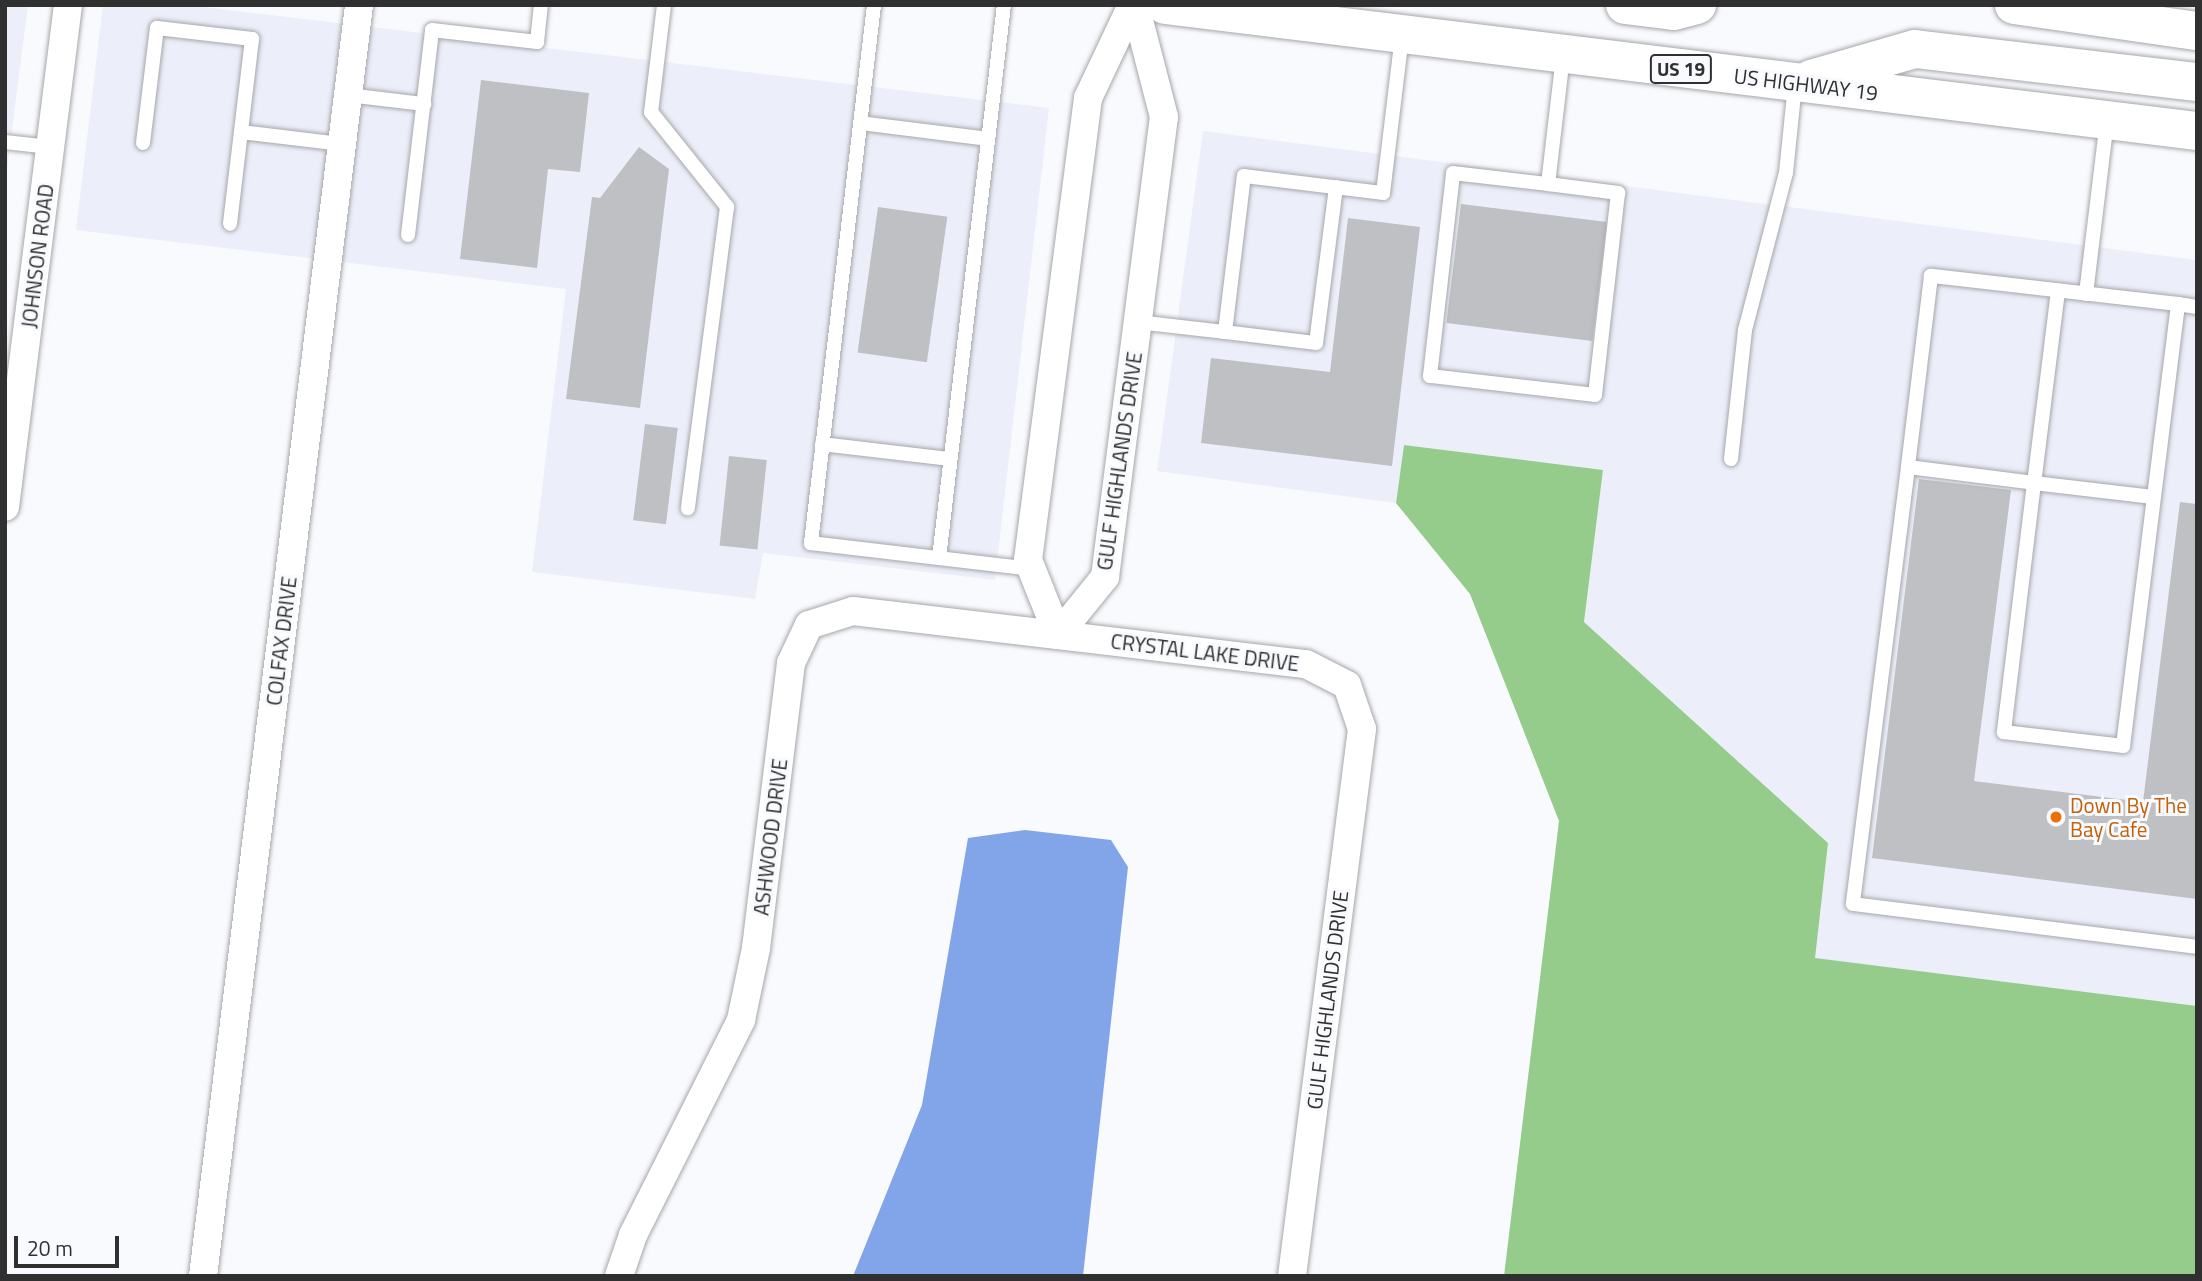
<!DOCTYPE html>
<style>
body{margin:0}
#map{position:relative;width:2202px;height:1281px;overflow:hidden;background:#f9fafd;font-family:"Titillium Web",sans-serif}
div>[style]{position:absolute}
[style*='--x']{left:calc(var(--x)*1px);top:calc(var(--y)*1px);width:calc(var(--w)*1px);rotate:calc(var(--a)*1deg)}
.built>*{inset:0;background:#eceff9}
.forest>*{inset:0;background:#95cc8b}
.water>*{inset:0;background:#81a5e8}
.building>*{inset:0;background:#bfc0c3;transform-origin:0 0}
.roads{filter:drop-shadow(0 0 2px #a6a7aa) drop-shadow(0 0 2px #a6a7aa)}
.lane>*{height:14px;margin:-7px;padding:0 7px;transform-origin:7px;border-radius:7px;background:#fff}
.street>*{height:28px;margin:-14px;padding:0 14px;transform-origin:14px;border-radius:14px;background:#fff}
.highway>*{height:38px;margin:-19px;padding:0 19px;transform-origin:19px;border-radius:19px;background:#fff}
.dots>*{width:19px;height:19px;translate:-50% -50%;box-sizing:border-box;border:4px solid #f9fafd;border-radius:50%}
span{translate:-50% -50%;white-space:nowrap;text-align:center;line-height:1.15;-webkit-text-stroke:6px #f9fafd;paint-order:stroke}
.shield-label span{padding:2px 5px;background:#f9fafd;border:2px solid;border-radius:5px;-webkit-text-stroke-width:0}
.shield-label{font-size:19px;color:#303031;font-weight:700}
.street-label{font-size:21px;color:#303031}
.food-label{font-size:21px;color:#c56008}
.left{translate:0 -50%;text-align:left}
.frame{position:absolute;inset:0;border:7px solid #303031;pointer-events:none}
.scale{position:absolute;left:14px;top:1236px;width:105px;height:32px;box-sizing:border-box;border:4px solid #303031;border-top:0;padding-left:9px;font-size:21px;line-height:24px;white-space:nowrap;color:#303031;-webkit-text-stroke:5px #f9fafd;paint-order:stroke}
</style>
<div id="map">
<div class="built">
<i style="clip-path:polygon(5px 5px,28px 5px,5px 184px)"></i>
<i style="clip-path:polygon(103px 5px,187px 5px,1049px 108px,995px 580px,763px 553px,755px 599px,532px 572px,566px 289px,76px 230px)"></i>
<i style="clip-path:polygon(1203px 131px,2197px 260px,2197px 1006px,1814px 958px,1828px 843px,1584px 622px,1603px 470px,1404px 445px,1396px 503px,1157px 471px)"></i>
</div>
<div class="forest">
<i style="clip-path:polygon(1404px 445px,1603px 470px,1584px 622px,1828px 843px,1815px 958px,2197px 1006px,2197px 1276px,1504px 1276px,1559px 821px,1470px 594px,1396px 503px)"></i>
</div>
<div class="water">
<i style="clip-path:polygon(1025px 830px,1111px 840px,1128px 867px,1083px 1276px,853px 1276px,922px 1105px,968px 838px)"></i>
</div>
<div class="building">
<i style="clip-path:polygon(481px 80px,589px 93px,580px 172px,548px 169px,537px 268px,460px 259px)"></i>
<i style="clip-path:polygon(639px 147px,669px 169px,640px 408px,566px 399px,592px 197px,600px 198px)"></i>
<i style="left:1461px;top:204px;width:147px;height:120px;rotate:7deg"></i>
<i style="left:878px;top:207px;width:70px;height:147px;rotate:8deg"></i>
<i style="clip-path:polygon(1348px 218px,1420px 227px,1392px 466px,1201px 443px,1211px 358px,1330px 372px)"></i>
<i style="left:645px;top:424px;width:33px;height:97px;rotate:7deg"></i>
<i style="left:729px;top:456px;width:38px;height:90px;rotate:6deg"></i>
<i style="clip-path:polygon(1919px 479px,2011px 490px,1974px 781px,2143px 802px,2180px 502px,2197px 504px,2197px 899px,1872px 858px)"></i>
</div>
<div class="roads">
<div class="lane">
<i style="--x:664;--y:5;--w:108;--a:96.9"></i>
<i style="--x:651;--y:112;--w:122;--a:51.3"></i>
<i style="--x:727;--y:207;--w:304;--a:97.4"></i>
<i style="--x:874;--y:5;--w:542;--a:96.68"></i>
<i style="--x:811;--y:543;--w:223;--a:6.7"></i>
<i style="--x:348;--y:95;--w:77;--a:6.8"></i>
<i style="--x:860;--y:123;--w:129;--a:7.1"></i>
<i style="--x:241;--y:132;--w:102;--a:6.8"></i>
<i style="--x:5;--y:142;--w:45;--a:6.3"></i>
<i style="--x:143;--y:143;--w:116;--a:-83.1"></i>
<i style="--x:157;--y:28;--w:96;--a:6.6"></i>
<i style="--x:252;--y:39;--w:186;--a:96.8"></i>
<i style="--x:1548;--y:184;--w:71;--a:7.3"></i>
<i style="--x:1618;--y:193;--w:203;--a:96.5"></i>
<i style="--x:1595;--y:395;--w:166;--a:-173.4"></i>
<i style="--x:1430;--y:376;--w:204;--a:-83.5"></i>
<i style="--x:1453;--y:173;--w:96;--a:6.6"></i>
<i style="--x:1548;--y:184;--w:129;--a:-83.3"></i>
<i style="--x:1336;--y:187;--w:157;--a:97.3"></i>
<i style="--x:1316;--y:343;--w:92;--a:-173.1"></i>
<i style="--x:1225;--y:332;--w:157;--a:-83.1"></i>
<i style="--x:1244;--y:176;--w:140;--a:7"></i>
<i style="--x:1383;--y:193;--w:158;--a:-83.1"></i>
<i style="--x:408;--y:235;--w:206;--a:-83.3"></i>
<i style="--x:432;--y:30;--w:106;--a:6.5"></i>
<i style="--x:537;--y:42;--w:37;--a:-84"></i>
<i style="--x:2058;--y:291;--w:193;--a:97.1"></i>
<i style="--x:2034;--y:483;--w:251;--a:96.9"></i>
<i style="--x:2004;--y:732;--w:120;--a:6.7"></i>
<i style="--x:2123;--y:746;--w:445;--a:-82.9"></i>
<i style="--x:2178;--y:304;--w:249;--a:-173.5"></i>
<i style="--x:1931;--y:276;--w:192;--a:96.9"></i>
<i style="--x:1908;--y:467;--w:127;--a:7.2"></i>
<i style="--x:2034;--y:483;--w:120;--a:6.7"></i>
<i style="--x:2086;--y:294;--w:175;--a:-83.1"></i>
<i style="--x:2178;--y:304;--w:19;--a:9"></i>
<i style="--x:1138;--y:322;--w:88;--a:6.6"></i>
<i style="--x:822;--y:444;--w:129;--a:6.7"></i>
<i style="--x:1731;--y:459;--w:130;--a:-83.8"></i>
<i style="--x:1745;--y:330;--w:162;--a:-75.4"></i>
<i style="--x:1786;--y:173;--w:88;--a:-84.2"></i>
<i style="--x:1908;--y:467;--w:440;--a:97.2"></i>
<i style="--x:1853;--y:904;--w:347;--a:7.1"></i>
<i style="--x:939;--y:558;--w:557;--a:-83.3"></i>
</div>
<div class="street">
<i style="--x:5;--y:507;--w:506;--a:-82.85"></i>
<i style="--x:1058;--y:635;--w:75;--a:-51"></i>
<i style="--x:1105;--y:577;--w:464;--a:-82.7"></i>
<i style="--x:1164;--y:117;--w:116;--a:-104.5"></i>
<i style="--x:1058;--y:635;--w:81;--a:-111.8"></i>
<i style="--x:1028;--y:560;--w:466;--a:-82.6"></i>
<i style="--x:1088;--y:98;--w:103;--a:-64.7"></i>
<i style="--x:203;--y:1276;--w:1281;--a:-83"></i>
<i style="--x:619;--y:1276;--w:43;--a:-71.1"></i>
<i style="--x:633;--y:1235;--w:241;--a:-63.3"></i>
<i style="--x:741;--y:1020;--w:74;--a:-78.2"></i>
<i style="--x:756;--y:948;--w:287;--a:-83"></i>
<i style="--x:791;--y:663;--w:42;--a:-64.7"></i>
<i style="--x:809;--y:625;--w:46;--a:-17.7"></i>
<i style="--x:853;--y:611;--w:456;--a:6.7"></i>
<i style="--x:1306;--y:664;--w:46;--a:27.1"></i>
<i style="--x:1347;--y:685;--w:46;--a:71.2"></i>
<i style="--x:1362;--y:729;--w:551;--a:97.29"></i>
</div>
<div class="highway">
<i style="--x:1165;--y:5;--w:1040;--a:6.96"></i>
<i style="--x:1625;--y:5;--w:49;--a:7"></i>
<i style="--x:1674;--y:11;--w:24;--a:-15"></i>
<i style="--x:2014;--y:5;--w:185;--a:8.1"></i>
<i style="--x:1811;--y:79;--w:108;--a:-16.1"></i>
<i style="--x:1915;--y:49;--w:284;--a:6.7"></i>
</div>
</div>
<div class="dots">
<i style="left:2056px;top:817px;background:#e8710a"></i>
</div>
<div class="shield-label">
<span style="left:1681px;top:69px">US 19</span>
</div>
<div class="street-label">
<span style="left:1806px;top:84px;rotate:7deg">US HIGHWAY 19</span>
<span style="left:37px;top:256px;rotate:-83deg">JOHNSON ROAD</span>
<span style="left:1119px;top:461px;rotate:-82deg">GULF HIGHLANDS DRIVE</span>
<span style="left:281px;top:641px;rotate:-83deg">COLFAX DRIVE</span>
<span style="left:1205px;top:652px;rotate:7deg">CRYSTAL LAKE DRIVE</span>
<span style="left:770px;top:837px;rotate:-83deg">ASHWOOD DRIVE</span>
<span style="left:1327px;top:1000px;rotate:-83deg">GULF HIGHLANDS DRIVE</span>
</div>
<div class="food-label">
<span class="left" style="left:2070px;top:817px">Down By The<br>Bay Cafe</span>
</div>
<div class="frame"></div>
<div class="scale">20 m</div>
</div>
